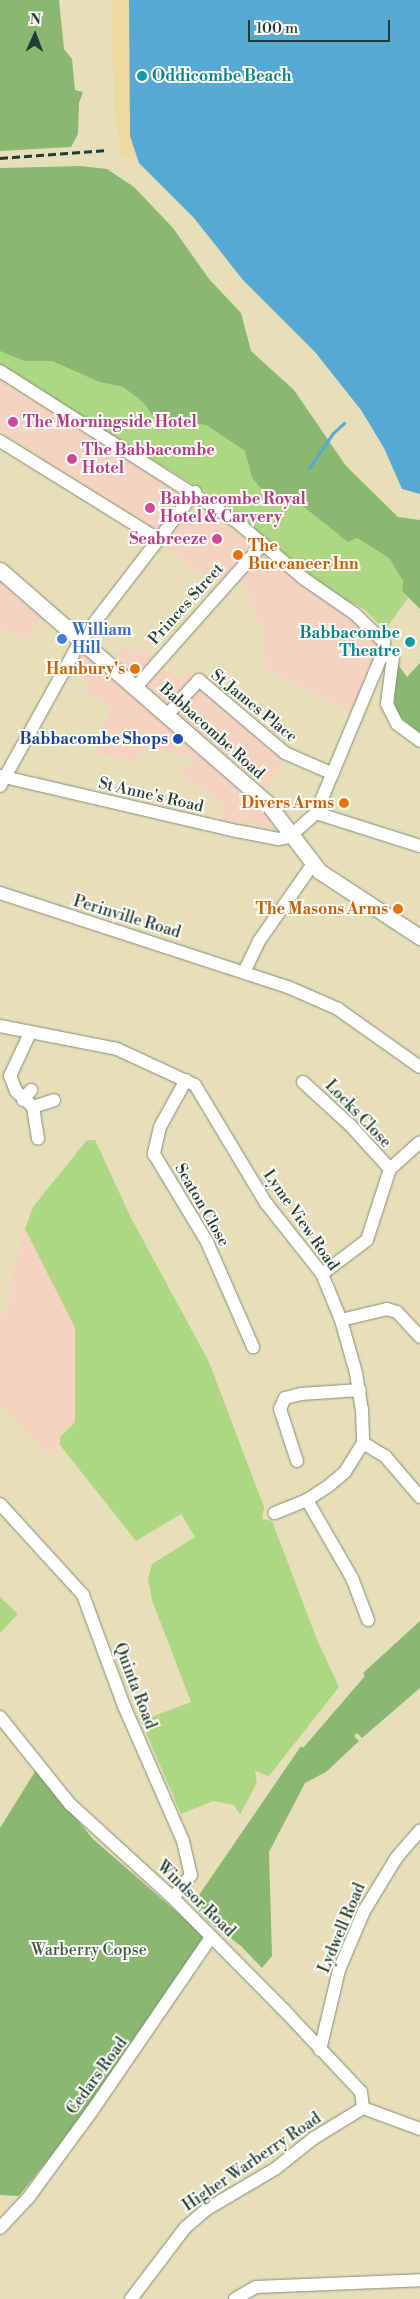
<!DOCTYPE html>
<style>
body{margin:0}
#map{position:relative;width:420px;height:2299px;overflow:hidden;background:#e7dfba;font-family:"Libre Bodoni",serif}
div>[style]{position:absolute}
[style*='--x']{left:calc(var(--x)*1px);top:calc(var(--y)*1px);width:calc(var(--w)*1px);rotate:calc(var(--a)*1deg)}
.built>*{inset:0;background:#f4d3c1}
.green>*{inset:0;background:#add783}
.forest>*{inset:0;background:#8ab871}
.sand>*{inset:0;background:#eeda9e}
.water>*{inset:0;background:#56a9d2}
.stream>*{height:3px;margin:-1.5px;padding:0 1.5px;transform-origin:1.5px;border-radius:1.5px;background:#56a9d2}
.roads{filter:drop-shadow(0 0 1px #838e77) drop-shadow(0 0 1px #838e77)}
.minor>*{height:12px;margin:-6px;padding:0 6px;transform-origin:6px;border-radius:6px;background:#fff}
.major>*{height:15px;margin:-7.5px;padding:0 7.5px;transform-origin:7.5px;border-radius:7.5px;background:#fff}
.rail>*{height:3px;margin-top:-1.5px;transform-origin:0;background:repeating-linear-gradient(90deg,#1f3d34 0 8px,transparent 0 12px)}
.dots>*{width:14px;height:14px;translate:-50% -50%;box-sizing:border-box;border:2px solid #fdfcf7;border-radius:50%}
span{translate:-50% -50%;white-space:nowrap;text-align:center;line-height:1.15;-webkit-text-stroke:4px #fdfcf7;paint-order:stroke}
.culture-label{font-size:16px;color:#0d838f;font-weight:700}
.left{translate:0 -50%;text-align:left}
.right{translate:-100% -50%;text-align:right}
.hotel-label{font-size:16px;color:#b23c85;font-weight:700}
.food-label{font-size:16px;color:#c56008;font-weight:700}
.street-label{font-size:16px;color:#1f3d34}
.shop-label{font-size:16px;color:#366cbe;font-weight:700}
.transit-label{font-size:16px;color:#164399;font-weight:700}
.park-label{font-size:16px;color:#3b5c44}
.north{position:absolute;left:10px;top:10px;width:50px;height:50px;-webkit-text-stroke:4px #fdfcf7;paint-order:stroke;rotate:2deg;font-size:14px;font-weight:700;line-height:20px;text-align:center;color:#1f3d34}
.north::after{content:'';display:block;margin:auto;width:18px;height:22px;background:#1f3d34;clip-path:polygon(50% 0,100% 100%,50% 72%,0 100%)}
.scale{position:absolute;left:248px;top:20px;width:142px;height:22px;box-sizing:border-box;border:2px solid #1f3d34;border-top:0;padding-left:6px;font-size:15px;line-height:18px;white-space:nowrap;color:#1f3d34;-webkit-text-stroke:4px #fdfcf7;paint-order:stroke}
</style>
<div id="map">
<div class="built">
<i style="clip-path:polygon(0 380px,183px 491px,157px 531px,0 431px)"></i>
<i style="clip-path:polygon(196px 506px,254px 545px,223px 582px,207px 570px,203px 574px,191px 568px,165px 547px)"></i>
<i style="clip-path:polygon(265px 555px,298px 582px,380px 638px,371px 672px,351px 712px,266px 669px,261px 623px,248px 604px,254px 599px,238px 582px)"></i>
<i style="clip-path:polygon(0 576px,41px 616px,28px 641px,0 629px)"></i>
<i style="clip-path:polygon(123px 644px,135px 654px,141px 647px,155px 658px,136px 677px,115px 656px)"></i>
<i style="clip-path:polygon(84px 651px,238px 784px,239px 789px,260px 804px,275px 829px,222px 819px,223px 802px,181px 776px,194px 759px,184px 755px,147px 748px,133px 760px,98px 754px,102px 729px,111px 709px,92px 694px,89px 697px,83px 692px,89px 684px,70px 669px)"></i>
<i style="clip-path:polygon(160px 667px,181px 680px,187px 671px,199px 680px,286px 758px,265px 787px,145px 687px)"></i>
<i style="clip-path:polygon(25px 1229px,75px 1328px,75px 1422px,60px 1437px,60px 1445px,50px 1456px,0 1404px,0 1315px,9px 1311px,10px 1285px)"></i>
</div>
<div class="green">
<i style="clip-path:polygon(0 351px,24px 361px,52px 361px,99px 382px,123px 387px,143px 402px,155px 419px,206px 425px,245px 451px,252px 478px,282px 499px,299px 502px,348px 541px,357px 538px,389px 558px,403px 581px,402px 591px,408px 598px,385px 630px,365px 610px,327px 590px,222px 502px,0 367px)"></i>
<i style="clip-path:polygon(87px 1140px,95px 1140px,130px 1216px,209px 1362px,264px 1507px,262px 1519px,272px 1521px,316px 1637px,339px 1687px,269px 1776px,255px 1771px,257px 1782px,240px 1815px,234px 1805px,213px 1801px,181px 1814px,141px 1721px,191px 1702px,152px 1600px,148px 1579px,152px 1564px,195px 1537px,181px 1514px,136px 1541px,60px 1445px,60px 1437px,75px 1422px,75px 1328px,25px 1229px,33px 1207px)"></i>
<i style="clip-path:polygon(0 1597px,18px 1614px,0 1633px)"></i>
</div>
<div class="forest">
<i style="clip-path:polygon(0 0,59px 0,64px 49px,72px 59px,75px 90px,83px 92px,79px 103px,78px 134px,71px 147px,0 151px)"></i>
<i style="clip-path:polygon(80px 166px,107px 169px,134px 187px,173px 228px,209px 279px,241px 313px,251px 351px,294px 390px,346px 466px,398px 517px,420px 520px,420px 609px,402px 591px,403px 581px,389px 558px,357px 538px,348px 542px,299px 503px,265px 493px,252px 478px,245px 451px,206px 425px,155px 419px,143px 402px,123px 387px,99px 382px,52px 361px,24px 361px,0 351px,0 168px)"></i>
<i style="clip-path:polygon(396px 662px,407px 677px,420px 663px,420px 733px,394px 712px)"></i>
<i style="clip-path:polygon(420px 1621px,420px 1688px,362px 1738px,357px 1733px,354px 1736px,359px 1741px,326px 1772px,305px 1783px,269px 1852px,272px 1956px,262px 1968px,241px 1946px,209px 1922px,193px 1905px,195px 1901px,301px 1746px,303px 1748px,365px 1676px,363px 1673px)"></i>
<i style="clip-path:polygon(36px 1770px,93px 1839px,210px 1941px,62px 2142px,19px 2196px,0 2195px,0 1828px)"></i>
</div>
<div class="sand">
<i style="clip-path:polygon(112px 0,169px 0,181px 160px,122px 157px,114px 112px)"></i>
</div>
<div class="water">
<i style="clip-path:polygon(129px 0,420px 0,420px 494px,402px 489px,384px 448px,361px 410px,315px 352px,243px 280px,194px 218px,139px 163px,130px 136px)"></i>
</div>
<div class="stream">
<i style="--x:309;--y:468;--w:42;--a:-55.6"></i>
<i style="--x:333;--y:433;--w:15;--a:-42"></i>
</div>
<div class="roads">
<div class="minor">
<i style="--x:0;--y:371;--w:281;--a:32.5"></i>
<i style="--x:237;--y:522;--w:87;--a:40.3"></i>
<i style="--x:303;--y:578;--w:63;--a:34.7"></i>
<i style="--x:355;--y:614;--w:40;--a:44"></i>
<i style="--x:384;--y:642;--w:13;--a:99"></i>
<i style="--x:382;--y:655;--w:171;--a:112.7"></i>
<i style="--x:316;--y:813;--w:31;--a:138"></i>
<i style="--x:0;--y:441;--w:186;--a:31.8"></i>
<i style="--x:382;--y:655;--w:11;--a:10"></i>
<i style="--x:393;--y:657;--w:47;--a:97.3"></i>
<i style="--x:387;--y:704;--w:22;--a:63"></i>
<i style="--x:397;--y:724;--w:29;--a:36"></i>
<i style="--x:136;--y:687;--w:190;--a:-48.4"></i>
<i style="--x:166;--y:716;--w:49;--a:-47.5"></i>
<i style="--x:199;--y:680;--w:113;--a:40.3"></i>
<i style="--x:285;--y:753;--w:52;--a:23.6"></i>
<i style="--x:0;--y:776;--w:243;--a:13.1"></i>
<i style="--x:237;--y:831;--w:42;--a:11"></i>
<i style="--x:278;--y:839;--w:17;--a:-10"></i>
<i style="--x:0;--y:786;--w:167;--a:-61"></i>
<i style="--x:81;--y:640;--w:187;--a:-52.4"></i>
<i style="--x:316;--y:813;--w:109;--a:17.6"></i>
<i style="--x:0;--y:893;--w:303;--a:18.1"></i>
<i style="--x:288;--y:987;--w:55;--a:23.7"></i>
<i style="--x:338;--y:1009;--w:100;--a:35.3"></i>
<i style="--x:244;--y:972;--w:34;--a:-64"></i>
<i style="--x:259;--y:941;--w:94;--a:-55"></i>
<i style="--x:0;--y:1026;--w:119;--a:11.1"></i>
<i style="--x:117;--y:1049;--w:86;--a:24.8"></i>
<i style="--x:195;--y:1085;--w:138;--a:59"></i>
<i style="--x:266;--y:1203;--w:90;--a:51.7"></i>
<i style="--x:322;--y:1274;--w:50;--a:67.6"></i>
<i style="--x:341;--y:1320;--w:55;--a:74.2"></i>
<i style="--x:356;--y:1373;--w:36;--a:81"></i>
<i style="--x:362;--y:1409;--w:34;--a:88"></i>
<i style="--x:363;--y:1443;--w:34;--a:122"></i>
<i style="--x:345;--y:1472;--w:23;--a:140"></i>
<i style="--x:327;--y:1487;--w:24;--a:147"></i>
<i style="--x:307;--y:1500;--w:35;--a:158"></i>
<i style="--x:30;--y:1033;--w:47;--a:114.9"></i>
<i style="--x:10;--y:1076;--w:16;--a:68"></i>
<i style="--x:16;--y:1091;--w:23;--a:43"></i>
<i style="--x:33;--y:1107;--w:32;--a:81"></i>
<i style="--x:186;--y:1080;--w:54;--a:119"></i>
<i style="--x:160;--y:1127;--w:28;--a:103"></i>
<i style="--x:154;--y:1154;--w:103;--a:58.9"></i>
<i style="--x:207;--y:1242;--w:115;--a:66.3"></i>
<i style="--x:303;--y:1082;--w:64;--a:42.5"></i>
<i style="--x:350;--y:1125;--w:59;--a:47.7"></i>
<i style="--x:23;--y:1100;--w:13;--a:-51"></i>
<i style="--x:33;--y:1107;--w:22;--a:-18"></i>
<i style="--x:322;--y:1274;--w:56;--a:-37.1"></i>
<i style="--x:367;--y:1240;--w:75;--a:-72.1"></i>
<i style="--x:390;--y:1169;--w:40;--a:-42"></i>
<i style="--x:341;--y:1320;--w:47;--a:-13.4"></i>
<i style="--x:387;--y:1309;--w:10;--a:17"></i>
<i style="--x:397;--y:1312;--w:34;--a:47"></i>
<i style="--x:363;--y:1443;--w:26;--a:31"></i>
<i style="--x:385;--y:1456;--w:54;--a:49.5"></i>
<i style="--x:297;--y:1461;--w:55;--a:-108.1"></i>
<i style="--x:280;--y:1409;--w:12;--a:-66"></i>
<i style="--x:285;--y:1398;--w:16;--a:-14"></i>
<i style="--x:301;--y:1394;--w:59;--a:-3.9"></i>
<i style="--x:307;--y:1500;--w:90;--a:60"></i>
<i style="--x:352;--y:1578;--w:45;--a:69.1"></i>
<i style="--x:0;--y:1504;--w:123;--a:47.6"></i>
<i style="--x:83;--y:1595;--w:118;--a:69.7"></i>
<i style="--x:124;--y:1706;--w:147;--a:66.4"></i>
<i style="--x:183;--y:1841;--w:35;--a:77"></i>
<i style="--x:191;--y:1875;--w:29;--a:128"></i>
<i style="--x:0;--y:1717;--w:112;--a:51.2"></i>
<i style="--x:70;--y:1804;--w:139;--a:42.4"></i>
<i style="--x:173;--y:1898;--w:158;--a:45.3"></i>
<i style="--x:284;--y:2010;--w:112;--a:46.8"></i>
<i style="--x:361;--y:2092;--w:16;--a:83"></i>
<i style="--x:320;--y:2050;--w:82;--a:-76.6"></i>
<i style="--x:339;--y:1970;--w:64;--a:-67"></i>
<i style="--x:364;--y:1911;--w:63;--a:-58.6"></i>
<i style="--x:397;--y:1857;--w:35;--a:-49"></i>
<i style="--x:363;--y:2108;--w:61;--a:20.2"></i>
<i style="--x:0;--y:2228;--w:42;--a:-46.9"></i>
<i style="--x:29;--y:2197;--w:107;--a:-53.8"></i>
<i style="--x:92;--y:2111;--w:211;--a:-55.6"></i>
<i style="--x:131;--y:2299;--w:89;--a:-52.7"></i>
<i style="--x:185;--y:2228;--w:29;--a:-41"></i>
<i style="--x:207;--y:2209;--w:79;--a:-30.5"></i>
<i style="--x:275;--y:2169;--w:50;--a:-38.5"></i>
<i style="--x:314;--y:2138;--w:57;--a:-31.5"></i>
<i style="--x:235;--y:2299;--w:24;--a:-30"></i>
<i style="--x:256;--y:2287;--w:164;--a:-2.4"></i>
</div>
<div class="major">
<i style="--x:0;--y:570;--w:356;--a:41.1"></i>
<i style="--x:268;--y:804;--w:84;--a:52.7"></i>
<i style="--x:319;--y:871;--w:121;--a:33.2"></i>
</div>
</div>
<div class="rail">
<i style="--x:0;--y:158;--w:108;--a:-4.2"></i>
</div>
<div class="dots">
<i style="left:142px;top:76px;background:#0f9aa8"></i>
<i style="left:13px;top:422px;background:#d1479c"></i>
<i style="left:72px;top:459px;background:#d1479c"></i>
<i style="left:150px;top:508px;background:#d1479c"></i>
<i style="left:217px;top:539px;background:#d1479c"></i>
<i style="left:238px;top:555px;background:#e8710a"></i>
<i style="left:62px;top:639px;background:#3f7fe0"></i>
<i style="left:410px;top:642px;background:#0f9aa8"></i>
<i style="left:135px;top:669px;background:#e8710a"></i>
<i style="left:178px;top:739px;background:#1a4fb4"></i>
<i style="left:344px;top:803px;background:#e8710a"></i>
<i style="left:398px;top:909px;background:#e8710a"></i>
</div>
<div class="culture-label">
<span class="left" style="left:152px;top:76px">Oddicombe Beach</span>
<span class="right" style="left:400px;top:642px">Babbacombe<br>Theatre</span>
</div>
<div class="hotel-label">
<span class="left" style="left:23px;top:422px">The Morningside Hotel</span>
<span class="left" style="left:82px;top:459px">The Babbacombe<br>Hotel</span>
<span class="left" style="left:160px;top:508px">Babbacombe Royal<br>Hotel &amp; Carvery</span>
<span class="right" style="left:207px;top:539px">Seabreeze</span>
</div>
<div class="food-label">
<span class="left" style="left:248px;top:555px">The<br>Buccaneer Inn</span>
<span class="right" style="left:125px;top:669px">Hanbury's</span>
<span class="right" style="left:334px;top:803px">Divers Arms</span>
<span class="right" style="left:388px;top:909px">The Masons Arms</span>
</div>
<div class="street-label">
<span style="left:186px;top:604px;rotate:-48deg">Princes Street</span>
<span style="left:254px;top:706px;rotate:39deg">St James Place</span>
<span style="left:212px;top:731px;rotate:42deg">Babbacombe Road</span>
<span style="left:151px;top:795px;rotate:13deg">St Anne's Road</span>
<span style="left:127px;top:917px;rotate:17deg">Perinville Road</span>
<span style="left:358px;top:1114px;rotate:46deg">Locks Close</span>
<span style="left:202px;top:1205px;rotate:60deg">Seaton Close</span>
<span style="left:301px;top:1220px;rotate:55deg">Lyme View Road</span>
<span style="left:135px;top:1686px;rotate:69deg">Quinta Road</span>
<span style="left:196px;top:1899px;rotate:44deg">Windsor Road</span>
<span style="left:342px;top:1928px;rotate:-67deg">Lydwell Road</span>
<span style="left:97px;top:2076px;rotate:-54deg">Cedars Road</span>
<span style="left:252px;top:2162px;rotate:-34deg">Higher Warberry Road</span>
</div>
<div class="shop-label">
<span class="left" style="left:72px;top:639px">William<br>Hill</span>
</div>
<div class="transit-label">
<span class="right" style="left:168px;top:739px">Babbacombe Shops</span>
</div>
<div class="park-label">
<span style="left:89px;top:1950px">Warberry Copse</span>
</div>
<div class="north">N</div>
<div class="scale">100 m</div>
</div>
